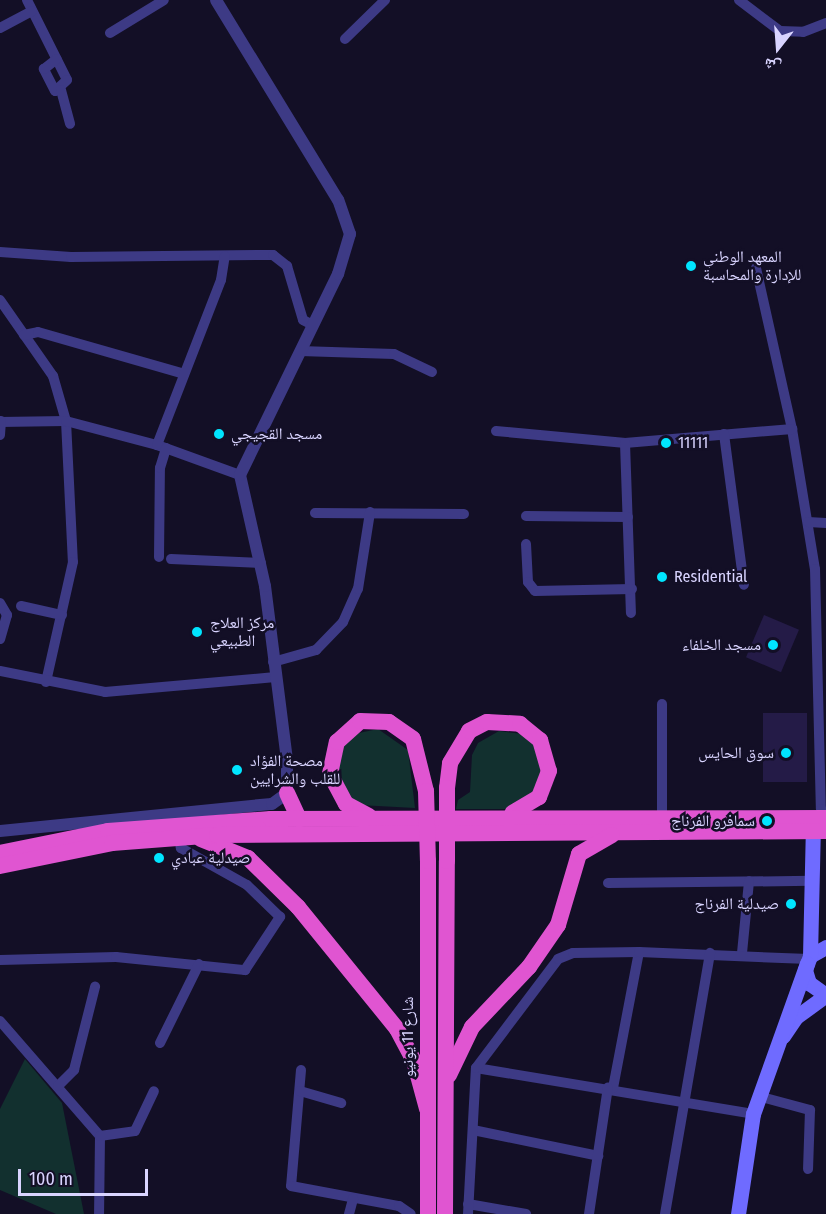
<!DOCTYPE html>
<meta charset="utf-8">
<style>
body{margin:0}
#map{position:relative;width:826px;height:1214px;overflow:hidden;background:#130f26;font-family:"Fira Sans Condensed","Noto Naskh Arabic",sans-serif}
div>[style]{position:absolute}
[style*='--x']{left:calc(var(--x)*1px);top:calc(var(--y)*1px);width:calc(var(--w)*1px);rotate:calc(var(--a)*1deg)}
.green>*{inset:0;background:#12302f}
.building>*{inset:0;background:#241b47;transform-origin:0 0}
.minor>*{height:10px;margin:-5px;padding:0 5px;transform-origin:5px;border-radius:5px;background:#3d3a85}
.tertiary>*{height:12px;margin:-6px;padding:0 6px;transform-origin:6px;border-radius:6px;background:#3d3a85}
.secondary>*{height:15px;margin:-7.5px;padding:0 7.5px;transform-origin:7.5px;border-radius:7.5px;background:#6f6bff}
.trunk>*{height:16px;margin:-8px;padding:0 8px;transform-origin:8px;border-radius:8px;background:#e055d1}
.trunk-bridge>*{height:16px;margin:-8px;padding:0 8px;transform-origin:8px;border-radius:8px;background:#e055d1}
.dots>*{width:16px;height:16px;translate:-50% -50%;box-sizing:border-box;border:3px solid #130f26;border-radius:50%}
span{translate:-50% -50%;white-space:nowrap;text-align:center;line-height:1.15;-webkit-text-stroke:5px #130f26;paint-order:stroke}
.poi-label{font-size:16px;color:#d9d4ff}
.left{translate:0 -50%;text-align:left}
.right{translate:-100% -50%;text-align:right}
.street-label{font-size:16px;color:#d9d4ff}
.north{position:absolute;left:748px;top:18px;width:60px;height:60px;-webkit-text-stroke:4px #130f26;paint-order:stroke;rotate:197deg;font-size:16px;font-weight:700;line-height:24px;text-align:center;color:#d9d4ff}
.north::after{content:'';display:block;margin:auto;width:21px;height:27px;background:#d9d4ff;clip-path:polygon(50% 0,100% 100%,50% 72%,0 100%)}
.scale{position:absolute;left:18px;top:1169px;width:130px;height:27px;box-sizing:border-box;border:3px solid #d9d4ff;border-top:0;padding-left:8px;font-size:18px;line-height:21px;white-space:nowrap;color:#d9d4ff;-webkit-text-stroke:4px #130f26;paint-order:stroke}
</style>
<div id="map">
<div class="green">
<i style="clip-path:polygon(378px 729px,408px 750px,415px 808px,359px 805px,339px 788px,337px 752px,354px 734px)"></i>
<i style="clip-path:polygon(499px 731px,523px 734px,541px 751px,540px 790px,505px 809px,456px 809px,458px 800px,470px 792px,472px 755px,478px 743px)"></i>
<i style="clip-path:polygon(25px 1059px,62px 1103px,84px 1214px,56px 1214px,0 1190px,0 1109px)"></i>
</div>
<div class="building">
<i style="left:764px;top:615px;width:38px;height:46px;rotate:23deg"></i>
<i style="left:763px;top:713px;width:44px;height:69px"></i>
</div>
<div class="minor">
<i style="--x:27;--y:0;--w:89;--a:63.4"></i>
<i style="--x:67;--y:80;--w:16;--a:137"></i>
<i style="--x:55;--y:91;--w:25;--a:-117"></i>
<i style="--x:44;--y:69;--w:16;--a:-38"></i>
<i style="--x:739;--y:0;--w:51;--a:37.1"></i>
<i style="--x:780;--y:31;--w:23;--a:2"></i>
<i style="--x:803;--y:32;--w:25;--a:-21"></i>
<i style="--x:0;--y:28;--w:36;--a:-28"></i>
<i style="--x:110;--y:33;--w:63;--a:-31.4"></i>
<i style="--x:345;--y:39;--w:56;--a:-44.3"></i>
<i style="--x:61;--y:90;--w:35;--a:75"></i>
<i style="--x:0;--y:252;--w:71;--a:4"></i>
<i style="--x:71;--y:257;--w:202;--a:-0.6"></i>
<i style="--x:273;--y:255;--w:18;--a:38"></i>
<i style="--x:287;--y:266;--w:56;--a:73.5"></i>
<i style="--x:303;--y:320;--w:11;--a:27"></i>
<i style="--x:756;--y:268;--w:165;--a:77.4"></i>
<i style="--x:792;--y:429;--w:142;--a:80.7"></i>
<i style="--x:815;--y:569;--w:240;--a:88.6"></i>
<i style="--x:821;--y:809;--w:8;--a:50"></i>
<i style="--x:0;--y:300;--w:93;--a:55.1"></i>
<i style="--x:53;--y:376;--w:47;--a:73.9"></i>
<i style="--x:66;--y:421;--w:141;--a:87.2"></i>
<i style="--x:73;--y:562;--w:123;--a:102.7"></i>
<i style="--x:24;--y:335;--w:14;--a:-12"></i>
<i style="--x:38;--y:332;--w:152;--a:16"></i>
<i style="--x:300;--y:351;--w:94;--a:1.8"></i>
<i style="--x:394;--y:354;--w:42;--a:25.3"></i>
<i style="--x:0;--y:422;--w:66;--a:-0.9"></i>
<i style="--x:66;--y:421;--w:94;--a:14.8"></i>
<i style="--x:157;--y:445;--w:88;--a:19.9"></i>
<i style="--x:496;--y:431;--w:130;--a:5.3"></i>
<i style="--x:625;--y:443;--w:168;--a:-4.8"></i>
<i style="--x:724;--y:434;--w:152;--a:82.5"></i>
<i style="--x:0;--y:435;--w:14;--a:-86"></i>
<i style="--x:625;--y:443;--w:170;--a:88"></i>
<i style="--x:157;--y:445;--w:177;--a:-68.8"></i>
<i style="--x:221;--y:280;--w:24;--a:-81"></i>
<i style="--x:315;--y:513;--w:149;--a:0.4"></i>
<i style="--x:526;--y:516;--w:102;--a:0.6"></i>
<i style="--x:808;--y:522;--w:18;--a:3"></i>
<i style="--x:526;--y:544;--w:38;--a:87"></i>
<i style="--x:528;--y:582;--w:11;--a:52"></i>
<i style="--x:535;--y:591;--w:97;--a:-1.2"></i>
<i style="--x:159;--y:557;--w:89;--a:-89.4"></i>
<i style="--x:160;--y:468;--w:21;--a:-73"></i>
<i style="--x:171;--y:559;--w:90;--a:2.5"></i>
<i style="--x:0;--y:603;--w:14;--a:60"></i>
<i style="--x:7;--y:615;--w:25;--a:106"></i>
<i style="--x:21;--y:606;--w:42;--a:12.4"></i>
<i style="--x:273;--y:662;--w:45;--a:-15.6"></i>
<i style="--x:316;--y:650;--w:39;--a:-46"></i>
<i style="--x:343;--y:622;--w:36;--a:-66"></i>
<i style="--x:358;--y:589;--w:78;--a:-81.1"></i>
<i style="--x:0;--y:671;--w:107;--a:11.3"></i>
<i style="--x:105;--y:692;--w:171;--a:-5"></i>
<i style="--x:662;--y:704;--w:114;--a:90"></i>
<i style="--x:608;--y:883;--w:203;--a:-0.6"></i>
<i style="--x:742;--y:953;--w:72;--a:-84.4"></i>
<i style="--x:0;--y:960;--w:116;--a:-1.5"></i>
<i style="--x:116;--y:957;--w:130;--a:5.8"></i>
<i style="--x:245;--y:970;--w:64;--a:-56.6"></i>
<i style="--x:280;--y:917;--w:46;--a:-135.9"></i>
<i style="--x:247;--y:885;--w:76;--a:-150.7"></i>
<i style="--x:181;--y:848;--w:10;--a:-101"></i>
<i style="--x:0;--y:1021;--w:152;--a:49"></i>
<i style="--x:100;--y:1136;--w:78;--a:90.7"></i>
<i style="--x:160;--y:1043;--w:88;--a:-63.7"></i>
<i style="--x:476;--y:1068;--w:281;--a:9.4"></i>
<i style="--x:301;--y:1070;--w:116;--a:94.9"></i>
<i style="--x:291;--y:1186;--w:110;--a:10.5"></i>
<i style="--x:399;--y:1206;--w:14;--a:34"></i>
<i style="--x:58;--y:1086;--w:23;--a:-45"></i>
<i style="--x:74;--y:1070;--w:86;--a:-75.8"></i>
<i style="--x:613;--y:1088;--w:138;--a:-79.2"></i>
<i style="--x:300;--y:1091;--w:43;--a:16.3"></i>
<i style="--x:758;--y:1096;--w:54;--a:15.1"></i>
<i style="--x:810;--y:1110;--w:59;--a:91.9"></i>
<i style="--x:473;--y:1130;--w:128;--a:11.7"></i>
<i style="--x:100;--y:1136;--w:35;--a:-8"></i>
<i style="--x:135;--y:1131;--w:44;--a:-64.6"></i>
<i style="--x:468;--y:1204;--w:59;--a:9.8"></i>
<i style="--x:349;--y:1214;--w:16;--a:-75"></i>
<i style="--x:468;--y:1214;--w:146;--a:-86.9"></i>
<i style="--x:476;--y:1068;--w:136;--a:-53"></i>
<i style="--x:558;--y:959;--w:16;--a:-22"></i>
<i style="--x:573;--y:953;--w:66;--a:-0.9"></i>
<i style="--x:639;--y:952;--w:170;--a:2.4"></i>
<i style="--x:589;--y:1214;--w:128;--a:-81.5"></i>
<i style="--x:665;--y:1214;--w:265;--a:-80.2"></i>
</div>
<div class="tertiary">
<i style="--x:0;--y:831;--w:273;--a:-5.7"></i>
<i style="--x:272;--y:804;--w:19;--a:-36"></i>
<i style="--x:287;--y:793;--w:33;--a:-90"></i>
<i style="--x:287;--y:760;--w:175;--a:-97.2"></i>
<i style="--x:265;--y:586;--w:114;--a:-102.7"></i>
<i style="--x:240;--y:475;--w:224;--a:-64"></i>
<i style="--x:338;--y:274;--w:42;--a:-73.3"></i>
<i style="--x:350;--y:234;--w:36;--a:-109"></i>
<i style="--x:338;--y:200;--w:234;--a:-121.4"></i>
</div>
<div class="secondary">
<i style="--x:826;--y:947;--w:18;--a:151"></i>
<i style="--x:810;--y:956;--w:15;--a:110"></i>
<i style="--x:805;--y:970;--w:14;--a:73"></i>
<i style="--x:809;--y:983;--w:21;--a:35"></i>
<i style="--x:810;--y:956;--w:135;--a:-88.7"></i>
<i style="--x:783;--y:1036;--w:23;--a:-56"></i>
<i style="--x:796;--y:1017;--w:37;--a:-36"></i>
<i style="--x:738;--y:1214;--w:101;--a:-81.5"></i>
<i style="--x:753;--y:1114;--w:160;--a:-70.3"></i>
</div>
<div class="trunk">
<i style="--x:447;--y:788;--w:25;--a:-83"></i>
<i style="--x:450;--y:763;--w:37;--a:-59"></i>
<i style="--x:469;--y:731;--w:20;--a:-27"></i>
<i style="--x:487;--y:722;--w:33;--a:3"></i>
<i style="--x:520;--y:724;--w:26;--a:39"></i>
<i style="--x:540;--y:740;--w:32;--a:74"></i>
<i style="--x:549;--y:771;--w:28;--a:111"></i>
<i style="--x:539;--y:797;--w:31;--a:149"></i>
<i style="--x:287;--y:793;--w:29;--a:65"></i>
<i style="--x:369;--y:816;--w:26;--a:-152"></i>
<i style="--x:346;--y:804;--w:34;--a:-118"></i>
<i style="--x:330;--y:774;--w:33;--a:-78"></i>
<i style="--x:337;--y:742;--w:31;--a:-42"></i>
<i style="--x:360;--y:721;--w:29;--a:2"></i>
<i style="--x:389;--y:722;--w:29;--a:35"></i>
<i style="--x:413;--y:739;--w:54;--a:76"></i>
<i style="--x:201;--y:839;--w:51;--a:22"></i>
<i style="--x:248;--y:858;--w:70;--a:44.4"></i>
<i style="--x:298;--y:907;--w:157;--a:50.9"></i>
<i style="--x:397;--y:1029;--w:36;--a:62"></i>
<i style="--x:414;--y:1061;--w:50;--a:74.8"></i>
<i style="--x:0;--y:853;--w:110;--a:-11.5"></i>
<i style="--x:108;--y:831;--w:163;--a:-4.2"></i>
<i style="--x:271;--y:819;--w:555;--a:-0.1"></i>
<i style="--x:0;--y:866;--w:114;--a:-11.6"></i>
<i style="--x:112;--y:843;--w:105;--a:-4.4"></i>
<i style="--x:217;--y:835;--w:609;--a:-0.38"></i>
<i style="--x:449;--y:1075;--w:53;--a:-64.4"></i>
<i style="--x:472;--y:1027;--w:83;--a:-46.5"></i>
<i style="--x:529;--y:967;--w:51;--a:-55.4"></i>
<i style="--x:558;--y:925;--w:74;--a:-73.5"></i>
<i style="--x:579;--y:854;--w:38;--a:-30"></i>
<i style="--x:428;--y:1214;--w:353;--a:-90"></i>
<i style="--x:445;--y:1214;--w:353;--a:-89.7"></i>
</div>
<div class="trunk-bridge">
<i style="--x:447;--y:788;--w:73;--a:90"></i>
<i style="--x:426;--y:791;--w:70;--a:88.4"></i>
</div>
<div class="dots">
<i style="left:691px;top:266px;background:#00e5ff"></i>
<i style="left:219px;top:434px;background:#00e5ff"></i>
<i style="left:666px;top:443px;background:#00e5ff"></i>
<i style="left:662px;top:577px;background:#00e5ff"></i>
<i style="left:197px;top:632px;background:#00e5ff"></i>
<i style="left:773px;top:645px;background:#00e5ff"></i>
<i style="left:786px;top:753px;background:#00e5ff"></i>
<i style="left:237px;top:770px;background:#00e5ff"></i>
<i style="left:767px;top:821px;background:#00e5ff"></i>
<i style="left:159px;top:858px;background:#00e5ff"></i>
<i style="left:791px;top:904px;background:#00e5ff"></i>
</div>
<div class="poi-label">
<span class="left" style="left:703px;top:266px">المعهد الوطني<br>للإدارة والمحاسبة</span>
<span class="left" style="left:231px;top:434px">مسجد القجيجي</span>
<span class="left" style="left:678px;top:443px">11111</span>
<span class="left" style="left:674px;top:577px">Residential</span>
<span class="left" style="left:210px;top:632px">مركز العلاج<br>الطبيعي</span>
<span class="right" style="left:761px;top:645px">مسجد الخلفاء</span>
<span class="right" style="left:774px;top:753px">سوق الحايس</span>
<span class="left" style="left:250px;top:770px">مصحة الفؤاد<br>للقلب والشرايين</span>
<span class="right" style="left:755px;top:821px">سمافرو الفرناج</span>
<span class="left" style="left:171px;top:858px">صيدلية عبادي</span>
<span class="right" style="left:779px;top:904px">صيدلية الفرناج</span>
</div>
<div class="street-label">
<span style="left:408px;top:1037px;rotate:-90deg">شارع 11 يونيو</span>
</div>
<div class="north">ش</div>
<div class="scale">100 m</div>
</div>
